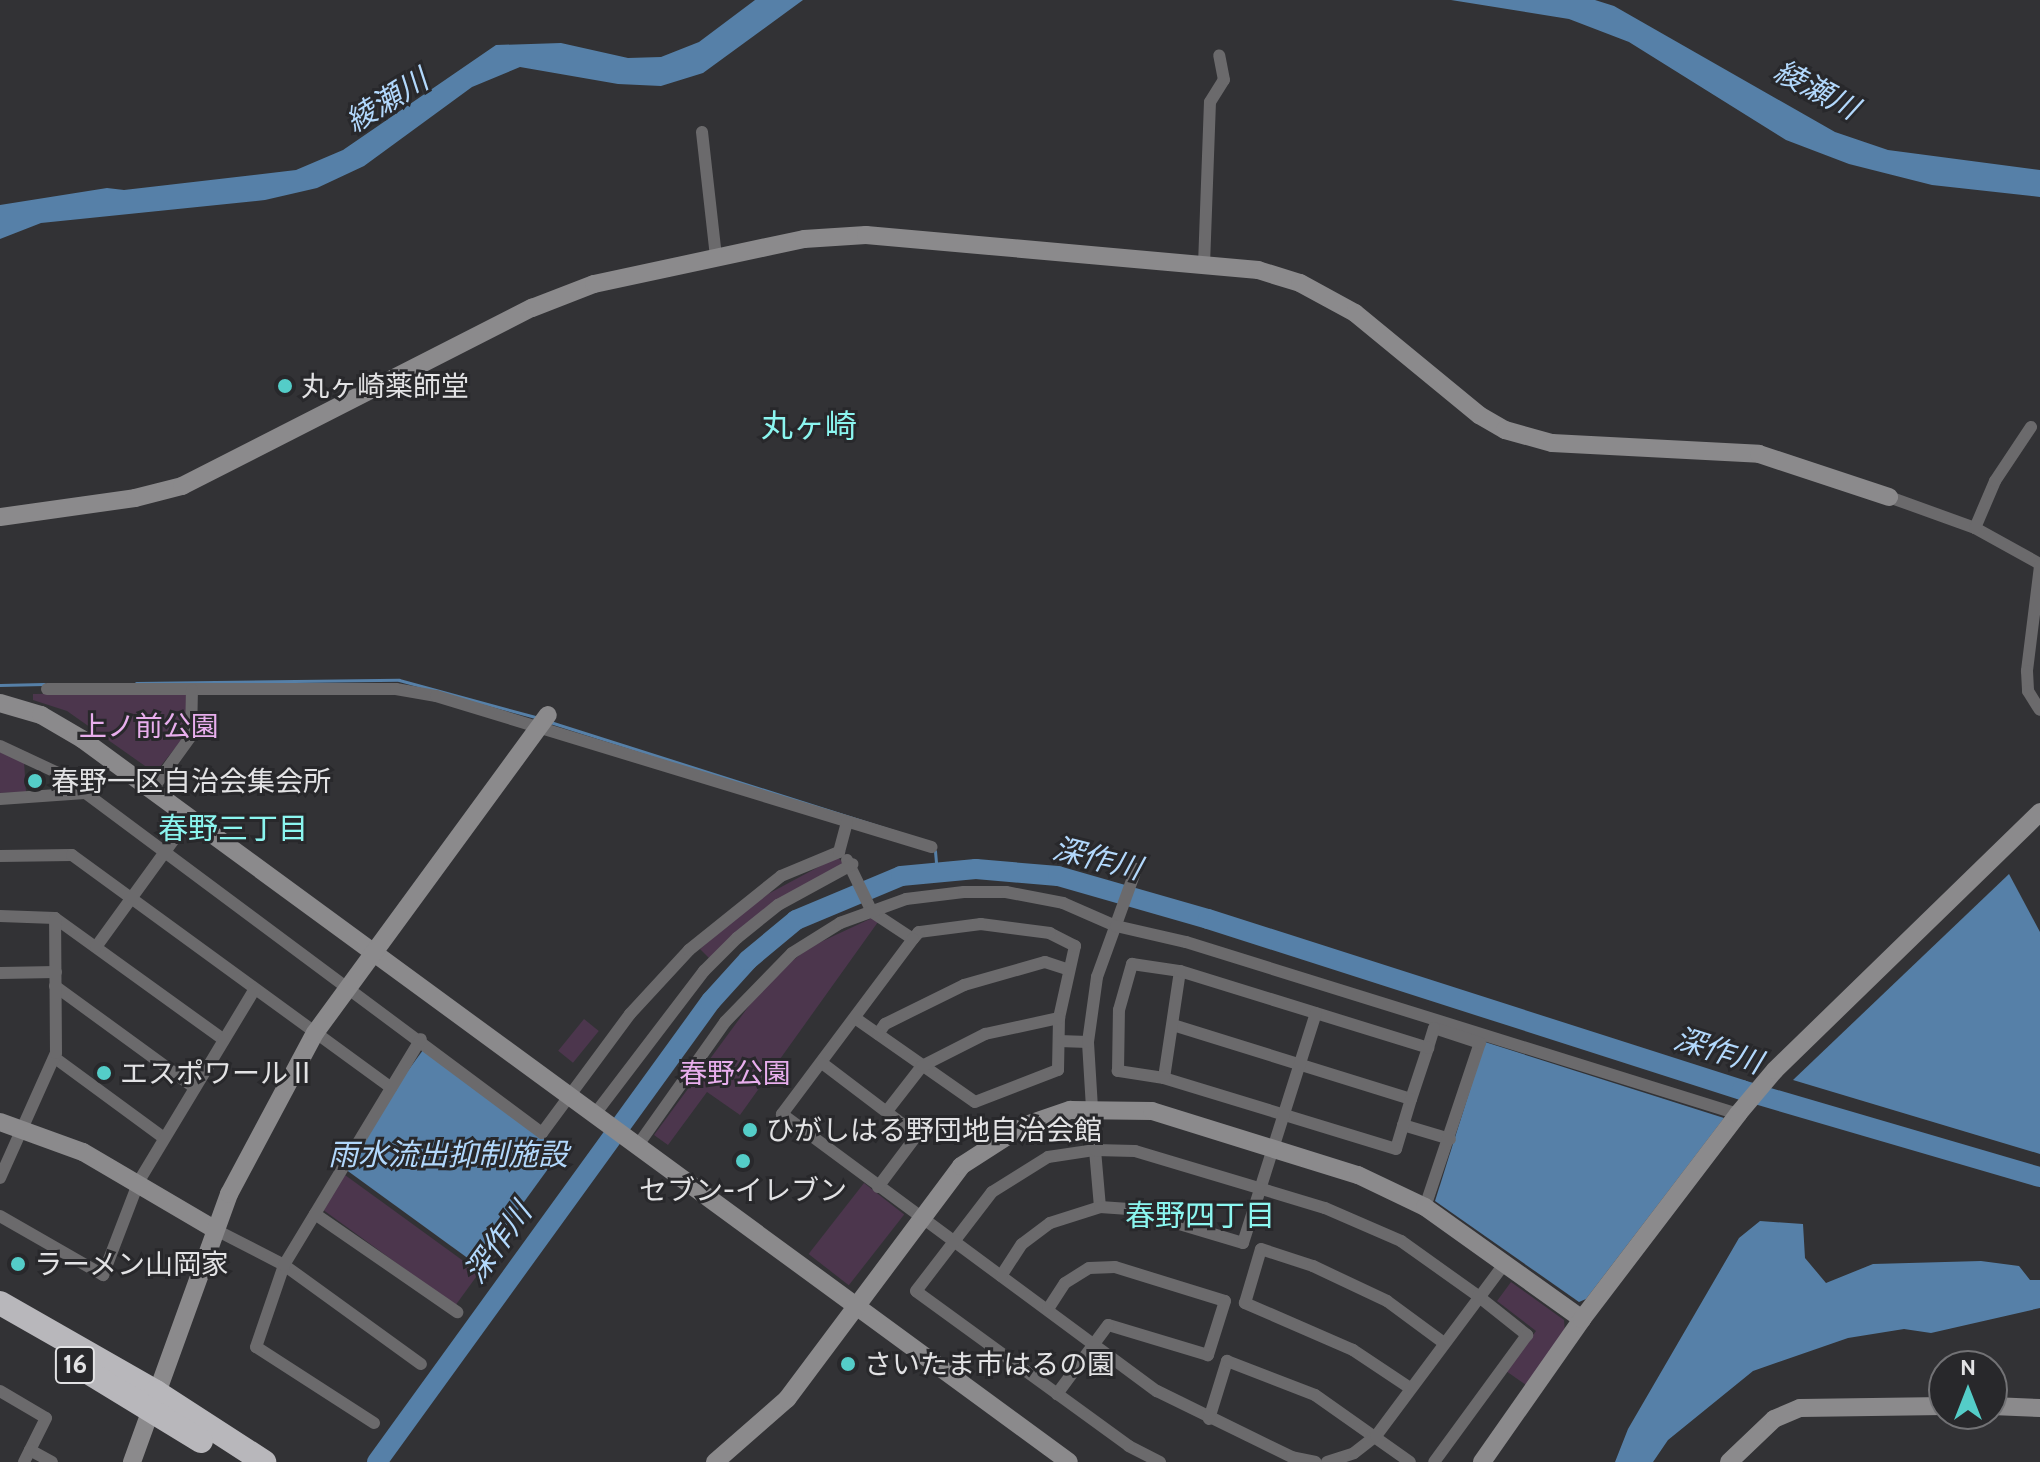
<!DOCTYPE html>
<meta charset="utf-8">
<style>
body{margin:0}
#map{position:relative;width:2040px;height:1462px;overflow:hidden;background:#323235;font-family:Cabin,"Noto Sans JP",sans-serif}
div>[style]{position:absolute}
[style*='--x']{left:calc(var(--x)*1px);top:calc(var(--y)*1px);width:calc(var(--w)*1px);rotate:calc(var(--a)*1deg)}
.green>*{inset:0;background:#4c364d;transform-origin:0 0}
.water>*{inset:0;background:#5680a8;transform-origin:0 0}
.stream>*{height:3px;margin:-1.5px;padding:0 1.5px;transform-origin:1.5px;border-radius:1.5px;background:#5680a8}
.river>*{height:20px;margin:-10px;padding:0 10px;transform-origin:10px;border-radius:10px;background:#5680a8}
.street>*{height:12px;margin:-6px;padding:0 6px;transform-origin:6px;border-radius:6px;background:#6b6a6c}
.secondary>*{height:18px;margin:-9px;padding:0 9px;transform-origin:9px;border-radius:9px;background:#8b8a8c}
.highway>*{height:24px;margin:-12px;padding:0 12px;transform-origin:12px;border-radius:12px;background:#b8b7bb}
.dots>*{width:22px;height:22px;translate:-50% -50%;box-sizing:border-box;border:4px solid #28282b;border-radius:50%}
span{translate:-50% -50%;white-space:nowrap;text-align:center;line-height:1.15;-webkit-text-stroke:6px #28282b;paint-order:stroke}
.shield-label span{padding:2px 6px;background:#28282b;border:2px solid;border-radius:6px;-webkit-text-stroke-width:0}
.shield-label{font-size:26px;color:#e2e2e4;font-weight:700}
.poi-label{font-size:28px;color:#e2e2e4}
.left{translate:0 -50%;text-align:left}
.park-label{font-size:28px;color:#e8aeed}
.water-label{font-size:30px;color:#b2d8fc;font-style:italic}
.neighbourhood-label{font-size:30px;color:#8bf6f0}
.quarter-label{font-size:32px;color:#8bf6f0}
.north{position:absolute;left:1928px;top:1350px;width:80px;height:80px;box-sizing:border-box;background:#28282b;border:2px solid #727275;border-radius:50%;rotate:0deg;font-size:22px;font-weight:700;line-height:32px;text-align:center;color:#e2e2e4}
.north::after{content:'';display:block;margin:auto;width:28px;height:36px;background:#54cdc8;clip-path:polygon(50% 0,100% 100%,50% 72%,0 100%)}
</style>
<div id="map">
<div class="green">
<i style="clip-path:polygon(181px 692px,188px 696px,188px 732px,155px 773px,67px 711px,33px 700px,33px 694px)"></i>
<i style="clip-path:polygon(0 752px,24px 761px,26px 792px,0 793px)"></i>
<i style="clip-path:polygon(837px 857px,845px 864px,709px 958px,700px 949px,755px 901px)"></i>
<i style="clip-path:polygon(872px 918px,878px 922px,740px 1115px,707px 1092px,668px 1145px,654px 1135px,768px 980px,810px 947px)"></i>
<i style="left:584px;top:1019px;width:19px;height:41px;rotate:39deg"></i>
<i style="left:345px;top:1175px;width:166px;height:41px;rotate:36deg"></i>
<i style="left:864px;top:1183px;width:51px;height:90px;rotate:38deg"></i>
<i style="clip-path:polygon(1511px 1282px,1564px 1320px,1565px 1332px,1526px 1385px,1506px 1371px,1536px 1331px,1497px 1301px)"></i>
</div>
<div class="water">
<i style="clip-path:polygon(755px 0,803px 0,703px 73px,661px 86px,618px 84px,520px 67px,472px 87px,364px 166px,317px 188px,265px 200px,41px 223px,0 239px,0 205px,107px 188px,124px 190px,296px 170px,343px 150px,496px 45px,561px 43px,628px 58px,661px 57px,699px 42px)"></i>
<i style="clip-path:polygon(1451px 0,1595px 0,1614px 6px,1835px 132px,1888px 150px,2040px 170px,2040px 197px,1932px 185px,1849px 164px,1786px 140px,1629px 42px,1569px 19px)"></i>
<i style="clip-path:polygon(2009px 874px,2040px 932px,2040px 1154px,1793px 1080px)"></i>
<i style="clip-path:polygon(1485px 1042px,1724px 1118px,1586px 1299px,1579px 1302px,1435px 1201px)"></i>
<i style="left:423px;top:1050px;width:171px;height:142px;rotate:36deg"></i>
<i style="clip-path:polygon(1760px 1221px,1803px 1224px,1805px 1258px,1826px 1283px,1873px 1264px,1981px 1261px,2019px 1266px,2030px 1280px,2040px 1280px,2040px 1308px,1931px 1333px,1904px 1329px,1848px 1338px,1753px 1371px,1668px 1440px,1653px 1462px,1615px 1462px,1628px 1429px,1739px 1238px)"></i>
</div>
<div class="stream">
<i style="--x:136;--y:683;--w:263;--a:-0.7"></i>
<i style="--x:399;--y:680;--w:145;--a:15.2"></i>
<i style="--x:0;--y:685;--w:44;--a:-1.3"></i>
<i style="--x:550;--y:722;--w:403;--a:17.6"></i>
<i style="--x:935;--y:851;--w:22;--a:85"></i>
</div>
<div class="river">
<i style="--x:377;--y:1462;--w:569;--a:-54.08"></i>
<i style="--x:711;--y:1001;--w:55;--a:-47.9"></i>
<i style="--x:748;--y:960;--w:62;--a:-39.8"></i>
<i style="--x:796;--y:920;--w:114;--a:-22.7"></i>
<i style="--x:901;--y:876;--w:75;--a:-5.3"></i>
<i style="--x:976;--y:869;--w:82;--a:4.9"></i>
<i style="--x:1058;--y:876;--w:156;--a:16"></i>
<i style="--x:1208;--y:919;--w:561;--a:17.76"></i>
<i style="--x:1742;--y:1090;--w:310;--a:16.3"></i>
</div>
<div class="street">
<i style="--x:702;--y:132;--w:126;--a:83.6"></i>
<i style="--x:1204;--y:265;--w:163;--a:-87.9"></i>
<i style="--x:1210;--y:102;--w:26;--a:-58"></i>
<i style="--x:1224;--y:80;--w:25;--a:-101"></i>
<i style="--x:1889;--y:497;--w:91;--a:19.8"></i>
<i style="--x:1975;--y:528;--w:74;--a:29"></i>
<i style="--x:1975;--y:528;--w:51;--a:-66.9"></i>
<i style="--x:1995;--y:481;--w:65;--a:-56.3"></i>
<i style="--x:2040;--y:566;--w:106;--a:97.1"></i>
<i style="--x:2027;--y:671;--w:20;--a:87"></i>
<i style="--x:2028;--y:691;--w:22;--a:58"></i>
<i style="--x:47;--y:689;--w:349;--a:0"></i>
<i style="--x:396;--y:689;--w:41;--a:9.9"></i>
<i style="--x:436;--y:696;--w:518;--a:16.96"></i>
<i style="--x:0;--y:746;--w:66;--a:25"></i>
<i style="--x:60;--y:774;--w:601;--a:36.68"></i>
<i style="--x:542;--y:1133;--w:148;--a:-53.5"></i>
<i style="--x:630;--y:1014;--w:87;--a:-47.3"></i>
<i style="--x:689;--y:950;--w:118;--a:-38.8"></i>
<i style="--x:781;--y:876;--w:63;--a:-22.5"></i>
<i style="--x:152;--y:790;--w:67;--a:-54.2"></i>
<i style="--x:191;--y:736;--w:46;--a:-88.8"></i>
<i style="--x:0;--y:799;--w:85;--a:-4"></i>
<i style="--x:839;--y:852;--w:31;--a:-75"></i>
<i style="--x:0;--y:856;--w:72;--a:-0.8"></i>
<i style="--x:72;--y:855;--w:395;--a:36.1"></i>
<i style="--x:847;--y:860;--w:58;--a:64.3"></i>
<i style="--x:872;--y:912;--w:49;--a:33.4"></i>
<i style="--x:0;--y:916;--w:55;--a:2.1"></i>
<i style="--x:55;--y:918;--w:208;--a:35.8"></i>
<i style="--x:96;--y:947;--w:160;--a:-54.1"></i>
<i style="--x:0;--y:973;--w:56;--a:-1"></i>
<i style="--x:55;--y:986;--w:173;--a:36.1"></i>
<i style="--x:855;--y:1018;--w:146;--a:35"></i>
<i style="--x:975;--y:1102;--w:89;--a:-21.1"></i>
<i style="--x:1058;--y:1070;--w:52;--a:-88.9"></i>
<i style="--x:1059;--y:1018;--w:74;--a:-77.5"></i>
<i style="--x:1075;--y:946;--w:28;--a:-153"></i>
<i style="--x:1050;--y:933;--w:70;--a:-172.6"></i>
<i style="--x:981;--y:924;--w:63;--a:172.6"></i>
<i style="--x:919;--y:932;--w:9;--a:131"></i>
<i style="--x:913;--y:939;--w:219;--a:126.8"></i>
<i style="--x:782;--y:1114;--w:466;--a:36.5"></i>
<i style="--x:1157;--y:1391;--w:150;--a:26.1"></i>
<i style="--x:1292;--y:1457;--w:24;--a:12"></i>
<i style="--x:1173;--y:1025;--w:249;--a:17.3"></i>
<i style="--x:878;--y:1034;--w:12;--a:-55"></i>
<i style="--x:885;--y:1024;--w:88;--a:-26.3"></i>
<i style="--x:964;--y:985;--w:84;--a:-15.9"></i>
<i style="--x:1045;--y:962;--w:23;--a:18"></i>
<i style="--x:1059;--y:1041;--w:29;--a:2"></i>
<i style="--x:55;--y:1058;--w:135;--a:36.3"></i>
<i style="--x:822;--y:1063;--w:119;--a:37.2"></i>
<i style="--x:917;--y:1135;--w:65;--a:126.9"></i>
<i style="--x:1164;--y:1078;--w:108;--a:-81.5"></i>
<i style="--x:1092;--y:1108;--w:66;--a:-93.5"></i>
<i style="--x:1088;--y:1042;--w:66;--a:-82.1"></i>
<i style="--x:1097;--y:977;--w:115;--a:-70.1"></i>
<i style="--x:887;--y:1111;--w:57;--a:-52.1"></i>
<i style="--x:922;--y:1066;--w:71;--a:-26.9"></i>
<i style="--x:985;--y:1034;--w:76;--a:-12.2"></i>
<i style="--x:595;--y:1114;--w:180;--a:-52.7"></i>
<i style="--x:704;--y:971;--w:47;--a:-45"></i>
<i style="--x:737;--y:938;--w:53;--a:-38.8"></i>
<i style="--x:778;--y:905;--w:85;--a:-28.7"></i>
<i style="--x:1403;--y:1125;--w:49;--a:16.6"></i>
<i style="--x:638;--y:1145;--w:151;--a:-54.7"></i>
<i style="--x:725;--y:1022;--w:96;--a:-45.8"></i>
<i style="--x:792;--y:953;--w:57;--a:-32"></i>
<i style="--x:840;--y:923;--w:70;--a:-20"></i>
<i style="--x:906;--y:899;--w:58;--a:-6.9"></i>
<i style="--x:964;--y:892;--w:42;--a:0"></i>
<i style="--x:1006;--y:892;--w:58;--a:10.9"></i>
<i style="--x:1063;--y:903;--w:58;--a:23.5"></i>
<i style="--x:1116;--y:926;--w:72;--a:12.9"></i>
<i style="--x:1186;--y:942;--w:578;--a:17.31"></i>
<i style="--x:1095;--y:1150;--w:57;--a:85"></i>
<i style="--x:0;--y:1178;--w:137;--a:-65.9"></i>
<i style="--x:56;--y:1053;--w:135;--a:-90.4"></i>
<i style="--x:1425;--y:1207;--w:173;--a:-71.5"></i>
<i style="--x:1480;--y:1043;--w:48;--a:-161.9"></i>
<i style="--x:1434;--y:1028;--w:21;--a:107"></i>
<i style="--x:1428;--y:1048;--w:54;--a:108.4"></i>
<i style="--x:1411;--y:1099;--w:52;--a:106.7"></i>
<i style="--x:1396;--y:1149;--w:243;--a:-163"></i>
<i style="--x:1164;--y:1078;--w:47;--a:-171.3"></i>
<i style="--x:1118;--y:1071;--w:61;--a:-89.1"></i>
<i style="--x:1119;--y:1010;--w:48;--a:-74.2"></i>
<i style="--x:1132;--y:964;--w:49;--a:8.3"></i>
<i style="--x:1180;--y:971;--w:260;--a:17.2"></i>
<i style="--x:315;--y:1214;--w:173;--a:34.6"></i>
<i style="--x:0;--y:1216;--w:119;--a:29.8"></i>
<i style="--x:103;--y:1275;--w:101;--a:-69"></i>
<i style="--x:139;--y:1181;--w:224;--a:-58.9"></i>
<i style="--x:214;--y:1229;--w:79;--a:27.2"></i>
<i style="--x:284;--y:1265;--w:169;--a:35.9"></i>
<i style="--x:1001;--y:1276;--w:38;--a:-57"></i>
<i style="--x:1022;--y:1244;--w:35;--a:-37"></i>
<i style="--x:1050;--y:1223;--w:52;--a:-17.7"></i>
<i style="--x:1100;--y:1207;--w:29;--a:4"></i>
<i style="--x:1129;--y:1209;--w:119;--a:16.6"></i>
<i style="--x:1243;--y:1243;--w:241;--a:-72.4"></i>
<i style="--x:1048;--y:1309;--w:31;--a:-57"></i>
<i style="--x:1065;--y:1283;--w:28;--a:-32"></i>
<i style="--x:1089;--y:1268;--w:26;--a:-2"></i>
<i style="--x:1115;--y:1267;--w:115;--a:17.2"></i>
<i style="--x:1225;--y:1301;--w:57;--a:107.5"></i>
<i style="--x:1208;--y:1355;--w:104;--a:-163.3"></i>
<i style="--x:1108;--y:1325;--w:86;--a:126.5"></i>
<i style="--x:1410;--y:1388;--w:69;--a:-146.3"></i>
<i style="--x:1353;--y:1350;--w:118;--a:-156.5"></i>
<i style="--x:1245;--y:1303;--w:56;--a:-73.5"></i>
<i style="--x:1261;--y:1249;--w:55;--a:18.1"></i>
<i style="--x:1313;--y:1266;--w:82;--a:25.3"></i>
<i style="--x:1387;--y:1301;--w:71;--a:36.4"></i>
<i style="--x:0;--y:1391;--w:53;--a:30.4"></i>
<i style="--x:46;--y:1418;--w:49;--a:116.6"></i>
<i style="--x:1209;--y:1419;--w:61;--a:-72.8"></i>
<i style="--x:1227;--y:1361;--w:94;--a:21.1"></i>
<i style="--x:1315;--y:1395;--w:116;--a:35.2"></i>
<i style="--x:374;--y:1423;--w:140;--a:-147.2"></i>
<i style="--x:256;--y:1347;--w:87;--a:-71.1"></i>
<i style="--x:284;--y:1265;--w:264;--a:-58.8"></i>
<i style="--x:30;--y:1450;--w:25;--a:29"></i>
<i style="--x:1160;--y:1462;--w:35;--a:-153"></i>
<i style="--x:1129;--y:1446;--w:263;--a:-144"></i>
<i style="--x:916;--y:1291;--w:125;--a:-52.5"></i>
<i style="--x:992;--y:1192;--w:66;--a:-32"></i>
<i style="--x:1048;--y:1157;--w:48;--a:-8.5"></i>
<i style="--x:1095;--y:1150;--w:40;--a:1.4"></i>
<i style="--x:1135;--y:1151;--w:198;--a:16.7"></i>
<i style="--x:1325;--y:1208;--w:83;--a:23.5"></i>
<i style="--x:1401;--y:1241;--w:95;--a:35.5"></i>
<i style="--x:1478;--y:1296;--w:63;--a:38.5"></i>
<i style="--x:1527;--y:1335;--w:157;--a:126.2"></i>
<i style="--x:1327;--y:1462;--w:28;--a:-18"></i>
<i style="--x:1354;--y:1453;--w:28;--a:-38"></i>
<i style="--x:1376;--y:1436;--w:214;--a:-53.3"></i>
</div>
<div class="secondary">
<i style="--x:0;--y:517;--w:136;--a:-8"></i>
<i style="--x:135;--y:498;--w:49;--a:-14.3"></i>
<i style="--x:182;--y:486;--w:393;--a:-27"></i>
<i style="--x:532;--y:308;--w:66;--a:-21.2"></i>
<i style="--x:594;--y:284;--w:215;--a:-12.1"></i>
<i style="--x:804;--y:239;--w:62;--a:-3.7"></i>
<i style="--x:866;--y:235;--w:394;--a:5.1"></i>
<i style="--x:1258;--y:270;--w:44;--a:17.2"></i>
<i style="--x:1300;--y:283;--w:63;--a:28.6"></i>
<i style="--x:1355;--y:313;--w:161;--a:39.4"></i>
<i style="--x:1479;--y:415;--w:30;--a:30"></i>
<i style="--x:1505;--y:430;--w:49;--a:15.5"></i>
<i style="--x:1552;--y:443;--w:207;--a:3"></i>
<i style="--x:1759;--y:454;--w:137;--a:18.3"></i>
<i style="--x:0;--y:703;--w:43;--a:16.3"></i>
<i style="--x:41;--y:715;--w:48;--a:30.3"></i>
<i style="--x:82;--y:739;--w:1223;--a:36.22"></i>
<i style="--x:0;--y:1122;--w:88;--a:19.9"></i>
<i style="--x:83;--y:1152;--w:152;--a:30.4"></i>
<i style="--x:1992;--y:1406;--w:48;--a:2.4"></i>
<i style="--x:132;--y:1462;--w:285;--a:-70.1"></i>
<i style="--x:229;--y:1194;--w:183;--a:-61.9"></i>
<i style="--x:315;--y:1033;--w:394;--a:-53.8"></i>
<i style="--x:715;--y:1462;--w:96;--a:-41.2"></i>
<i style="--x:787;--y:1399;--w:291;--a:-53.2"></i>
<i style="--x:961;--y:1166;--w:74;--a:-32.8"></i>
<i style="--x:1023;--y:1126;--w:50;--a:-18.8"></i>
<i style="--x:1070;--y:1110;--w:82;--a:0.7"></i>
<i style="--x:1152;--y:1111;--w:216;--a:17.3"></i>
<i style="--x:1358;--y:1175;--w:74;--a:25.5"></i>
<i style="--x:1425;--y:1207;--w:193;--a:35.5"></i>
<i style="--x:1482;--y:1462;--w:174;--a:-55"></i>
<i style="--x:1582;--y:1319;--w:258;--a:-52.7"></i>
<i style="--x:1738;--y:1114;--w:57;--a:-49.9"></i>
<i style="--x:1775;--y:1070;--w:370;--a:-44.2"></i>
<i style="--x:1729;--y:1462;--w:62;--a:-43.7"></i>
<i style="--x:1774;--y:1419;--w:28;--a:-23"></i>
<i style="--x:1800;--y:1408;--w:144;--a:-0.8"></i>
</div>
<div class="highway">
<i style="--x:0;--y:1303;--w:180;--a:29.7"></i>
<i style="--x:156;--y:1392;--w:129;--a:32.9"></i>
<i style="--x:78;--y:1366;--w:144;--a:31.4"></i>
</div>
<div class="dots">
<i style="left:285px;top:386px;background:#54cdc8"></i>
<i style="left:35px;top:781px;background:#54cdc8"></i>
<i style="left:104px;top:1073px;background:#54cdc8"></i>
<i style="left:750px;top:1130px;background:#54cdc8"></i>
<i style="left:743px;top:1161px;background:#54cdc8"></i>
<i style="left:18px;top:1264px;background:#54cdc8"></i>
<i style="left:848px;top:1364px;background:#54cdc8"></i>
</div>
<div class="shield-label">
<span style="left:75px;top:1365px">16</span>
</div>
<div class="poi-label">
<span class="left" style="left:301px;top:386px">丸ヶ崎薬師堂</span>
<span class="left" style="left:51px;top:781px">春野一区自治会集会所</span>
<span class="left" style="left:120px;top:1073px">エスポワールⅡ</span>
<span class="left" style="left:766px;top:1130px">ひがしはる野団地自治会館</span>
<span style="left:743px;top:1190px">セブン-イレブン</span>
<span class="left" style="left:34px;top:1264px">ラーメン山岡家</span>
<span class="left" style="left:864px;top:1364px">さいたま市はるの園</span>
</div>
<div class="park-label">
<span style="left:149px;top:726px">上ノ前公園</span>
<span style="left:735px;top:1073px">春野公園</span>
</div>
<div class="water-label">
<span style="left:1816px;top:90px;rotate:28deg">綾瀬川</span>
<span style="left:387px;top:101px;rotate:-32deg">綾瀬川</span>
<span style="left:1097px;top:859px;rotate:14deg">深作川</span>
<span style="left:1718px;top:1051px;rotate:17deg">深作川</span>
<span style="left:448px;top:1155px">雨水流出抑制施設</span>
<span style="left:498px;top:1243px;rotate:-54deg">深作川</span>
</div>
<div class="neighbourhood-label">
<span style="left:233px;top:829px">春野三丁目</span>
<span style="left:1200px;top:1216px">春野四丁目</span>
</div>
<div class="quarter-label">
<span style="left:809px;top:426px">丸ヶ崎</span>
</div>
<div class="north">N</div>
</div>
